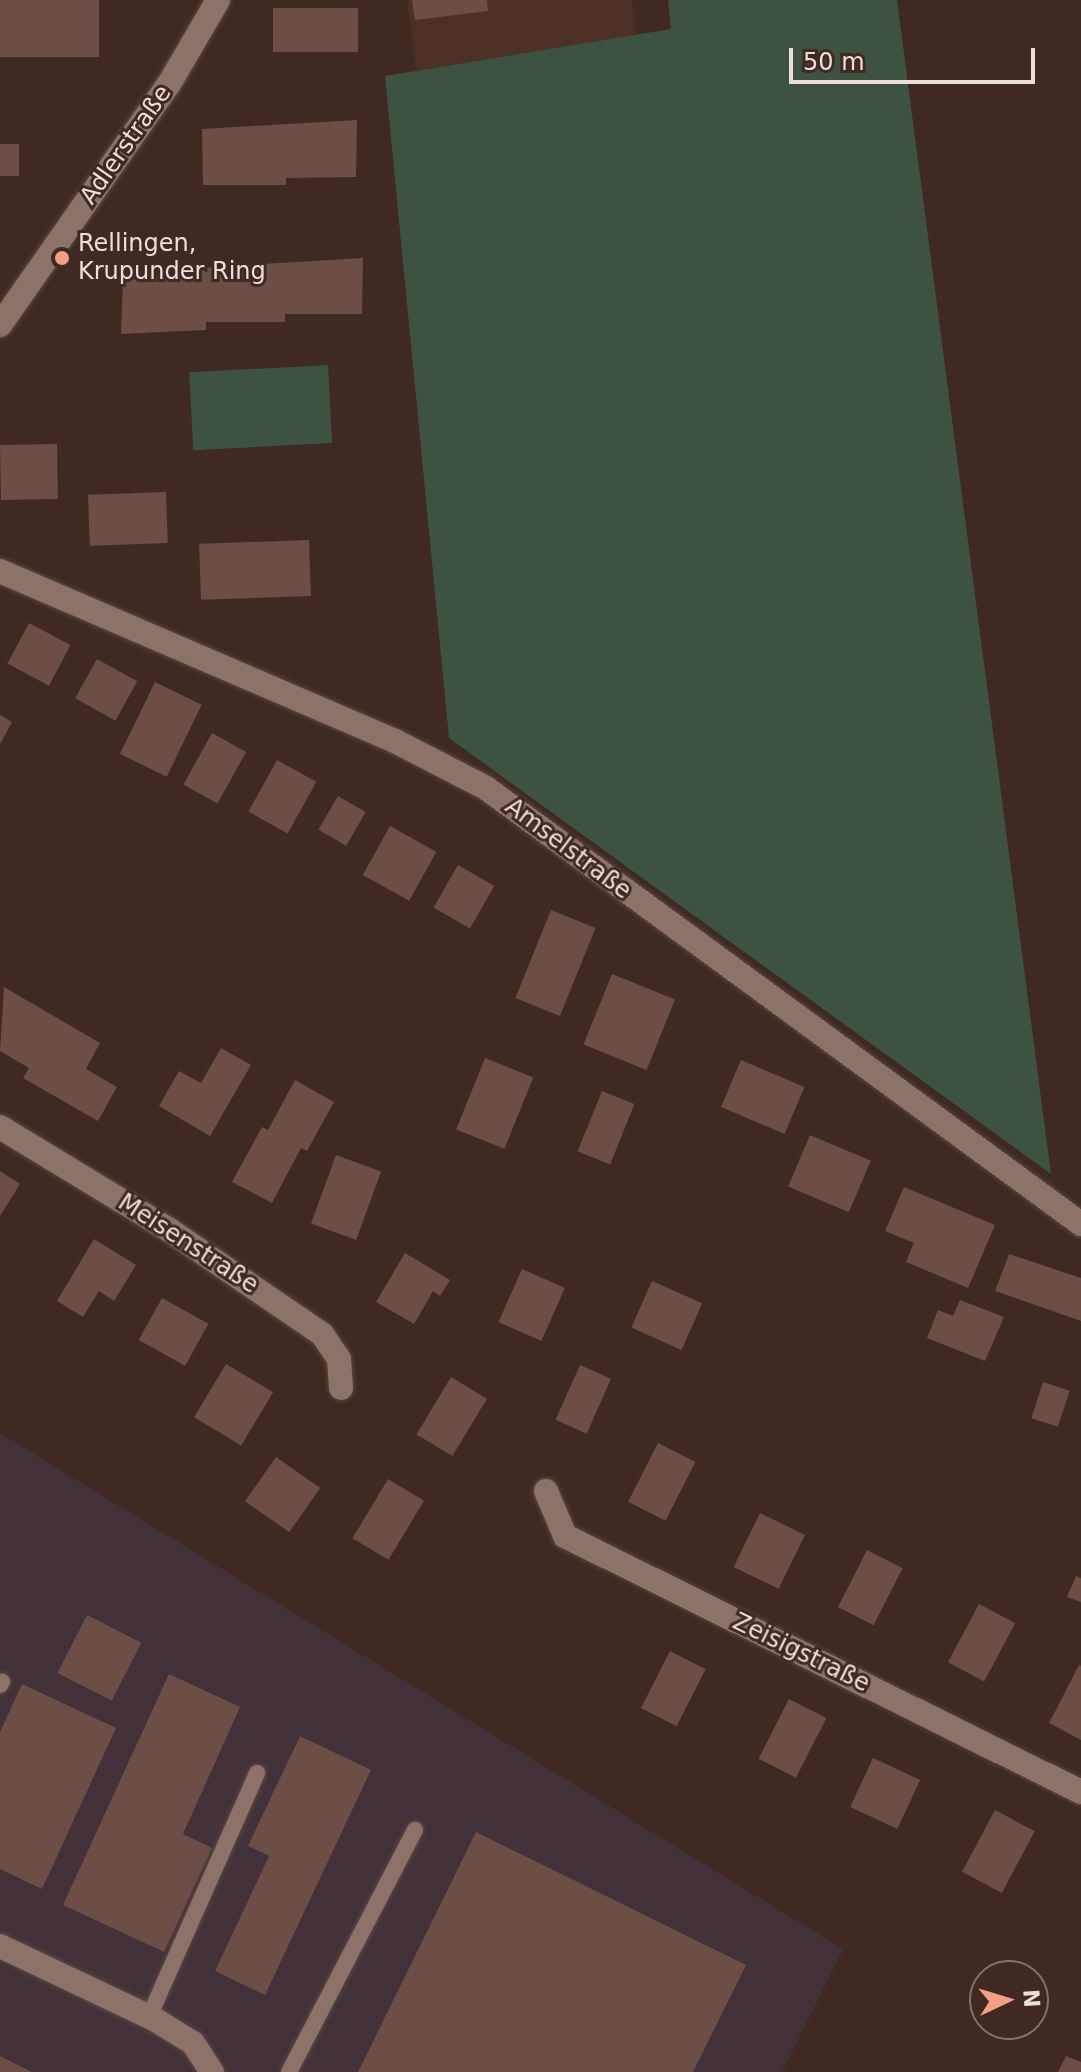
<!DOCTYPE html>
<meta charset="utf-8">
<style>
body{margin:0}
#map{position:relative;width:1081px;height:2072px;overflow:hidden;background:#3f2922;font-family:"DejaVu Sans",sans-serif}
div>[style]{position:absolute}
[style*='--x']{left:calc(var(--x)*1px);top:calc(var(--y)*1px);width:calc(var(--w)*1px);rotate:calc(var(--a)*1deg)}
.built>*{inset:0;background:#4c3026}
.industrial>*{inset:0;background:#43313a}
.green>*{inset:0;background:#3d5240;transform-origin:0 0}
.building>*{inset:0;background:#6d4e46;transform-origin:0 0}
.roads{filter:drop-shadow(0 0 2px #594741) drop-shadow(0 0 2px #594741)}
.lane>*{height:16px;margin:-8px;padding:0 8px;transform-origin:8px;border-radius:8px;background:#8c7269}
.street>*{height:24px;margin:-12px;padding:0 12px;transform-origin:12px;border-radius:12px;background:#8c7269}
.secondary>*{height:24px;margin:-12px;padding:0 12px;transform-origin:12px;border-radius:12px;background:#8c7269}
.dots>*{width:22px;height:22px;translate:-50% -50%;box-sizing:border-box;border:4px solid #3f2922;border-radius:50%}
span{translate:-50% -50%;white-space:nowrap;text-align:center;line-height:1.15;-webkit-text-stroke:6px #3f2922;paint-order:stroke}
.street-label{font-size:24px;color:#edded9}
.poi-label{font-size:24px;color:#edded9}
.left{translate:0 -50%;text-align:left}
.north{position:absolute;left:969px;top:1960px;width:80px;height:80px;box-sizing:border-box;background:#3f2922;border:2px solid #85716b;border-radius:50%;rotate:86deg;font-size:22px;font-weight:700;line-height:32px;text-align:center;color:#edded9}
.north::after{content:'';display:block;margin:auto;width:28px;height:36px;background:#f39f85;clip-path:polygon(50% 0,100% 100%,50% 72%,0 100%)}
.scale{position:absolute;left:789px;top:48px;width:246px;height:36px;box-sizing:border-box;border:4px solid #edded9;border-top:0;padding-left:10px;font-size:24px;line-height:28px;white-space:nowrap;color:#edded9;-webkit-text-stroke:6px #3f2922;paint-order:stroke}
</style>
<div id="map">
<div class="built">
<i style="clip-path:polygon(407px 0,632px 0,636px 38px,417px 74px)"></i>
</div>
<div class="industrial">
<i style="clip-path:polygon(0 1433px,843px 1949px,782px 2072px,0 2072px)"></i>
</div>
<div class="green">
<i style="clip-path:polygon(668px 0,897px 0,1051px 1174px,449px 738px,385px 76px,671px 29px)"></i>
<i style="left:328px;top:365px;width:78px;height:139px;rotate:87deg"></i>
</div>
<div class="building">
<i style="left:0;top:0;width:99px;height:57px"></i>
<i style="clip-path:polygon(412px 0,487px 0,488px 11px,415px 20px)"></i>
<i style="left:273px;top:8px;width:85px;height:44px"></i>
<i style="clip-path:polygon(357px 120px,356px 177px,286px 178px,286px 185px,203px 185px,202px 129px)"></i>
<i style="left:0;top:144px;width:19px;height:32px"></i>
<i style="clip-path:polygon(363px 258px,362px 314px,285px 314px,285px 322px,206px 322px,206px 330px,121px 334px,123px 276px,198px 275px,198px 268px)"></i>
<i style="left:57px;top:444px;width:55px;height:57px;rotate:89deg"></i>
<i style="left:166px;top:492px;width:51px;height:78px;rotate:88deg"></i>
<i style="left:309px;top:540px;width:56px;height:110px;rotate:88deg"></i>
<i style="left:29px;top:623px;width:47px;height:46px;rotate:28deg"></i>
<i style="left:97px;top:659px;width:46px;height:45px;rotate:29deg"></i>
<i style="left:155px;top:682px;width:52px;height:80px;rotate:26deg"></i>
<i style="clip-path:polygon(0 715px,12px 722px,0 744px)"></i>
<i style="left:212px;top:733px;width:39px;height:59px;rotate:29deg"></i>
<i style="left:277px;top:760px;width:45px;height:59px;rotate:29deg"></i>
<i style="left:338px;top:796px;width:32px;height:39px;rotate:30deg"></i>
<i style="left:390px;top:826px;width:53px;height:56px;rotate:29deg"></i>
<i style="left:458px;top:865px;width:42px;height:49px;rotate:30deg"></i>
<i style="left:551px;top:910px;width:48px;height:95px;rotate:22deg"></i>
<i style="left:612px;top:974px;width:68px;height:76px;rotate:22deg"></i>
<i style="clip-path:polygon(4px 987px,100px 1043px,86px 1069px,117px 1087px,98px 1121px,23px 1078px,29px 1068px,0 1051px)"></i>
<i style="clip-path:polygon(221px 1048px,251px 1065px,210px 1136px,159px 1106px,179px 1071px,201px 1083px)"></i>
<i style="left:485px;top:1058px;width:52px;height:77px;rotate:22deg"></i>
<i style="left:741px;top:1060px;width:69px;height:51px;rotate:23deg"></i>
<i style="clip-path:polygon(295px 1080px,334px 1102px,307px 1151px,301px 1148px,272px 1203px,232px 1182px,262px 1127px,268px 1130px)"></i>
<i style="left:602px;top:1091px;width:35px;height:65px;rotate:22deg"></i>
<i style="left:810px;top:1135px;width:66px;height:56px;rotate:23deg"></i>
<i style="left:336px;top:1155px;width:48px;height:73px;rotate:20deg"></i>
<i style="clip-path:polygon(0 1171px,20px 1184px,0 1216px)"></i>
<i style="clip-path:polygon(904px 1187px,995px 1225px,968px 1288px,906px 1262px,914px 1243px,885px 1231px)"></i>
<i style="clip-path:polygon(94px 1239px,136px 1265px,114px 1301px,99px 1291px,83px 1317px,57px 1301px)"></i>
<i style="clip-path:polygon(405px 1253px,450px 1280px,440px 1296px,433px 1291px,414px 1324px,376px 1302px)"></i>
<i style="clip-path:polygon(1009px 1254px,1081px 1278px,1081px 1321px,995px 1291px)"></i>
<i style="left:522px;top:1269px;width:47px;height:58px;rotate:24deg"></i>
<i style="left:652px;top:1281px;width:55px;height:51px;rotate:24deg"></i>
<i style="left:162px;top:1298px;width:53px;height:48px;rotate:29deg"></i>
<i style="clip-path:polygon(960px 1300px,1004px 1317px,985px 1361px,927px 1338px,938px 1310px,953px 1316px)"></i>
<i style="left:226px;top:1364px;width:55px;height:62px;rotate:31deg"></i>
<i style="left:580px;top:1365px;width:34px;height:60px;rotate:24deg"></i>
<i style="left:451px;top:1377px;width:42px;height:67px;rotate:31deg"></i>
<i style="left:1043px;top:1382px;width:28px;height:38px;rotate:18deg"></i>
<i style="left:658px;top:1443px;width:42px;height:66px;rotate:27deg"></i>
<i style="left:276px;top:1457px;width:54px;height:54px;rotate:35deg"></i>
<i style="left:388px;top:1479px;width:42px;height:69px;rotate:31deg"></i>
<i style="left:760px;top:1513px;width:50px;height:60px;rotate:26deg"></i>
<i style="left:867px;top:1550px;width:40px;height:64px;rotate:27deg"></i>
<i style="clip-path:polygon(1076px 1576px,1081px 1578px,1081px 1602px,1067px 1597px)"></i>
<i style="left:979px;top:1604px;width:41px;height:66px;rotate:28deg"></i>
<i style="left:87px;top:1615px;width:61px;height:65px;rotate:27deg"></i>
<i style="left:670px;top:1651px;width:40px;height:64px;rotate:27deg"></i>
<i style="clip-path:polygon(1079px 1665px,1081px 1666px,1081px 1740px,1049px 1723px)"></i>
<i style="clip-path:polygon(169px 1674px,240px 1707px,183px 1834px,212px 1848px,164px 1952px,63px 1905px)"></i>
<i style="clip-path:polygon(22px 1684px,116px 1728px,42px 1889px,0 1869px,0 1732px)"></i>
<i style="left:789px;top:1699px;width:42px;height:67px;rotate:27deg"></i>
<i style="clip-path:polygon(300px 1736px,371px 1770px,265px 1995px,215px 1971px,269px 1856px,248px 1846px)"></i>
<i style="left:873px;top:1758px;width:52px;height:54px;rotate:25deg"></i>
<i style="left:995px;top:1810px;width:45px;height:70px;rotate:28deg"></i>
<i style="clip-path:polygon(476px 1832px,746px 1965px,693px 2072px,358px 2072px)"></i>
<i style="clip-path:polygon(0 2056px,32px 2072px,0 2072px)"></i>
<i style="clip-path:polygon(1066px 2056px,1081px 2062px,1081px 2072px,1058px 2072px)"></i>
</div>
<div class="roads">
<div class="lane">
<i style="--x:0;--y:1685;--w:4;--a:-56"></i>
<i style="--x:149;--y:2017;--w:267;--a:-66.1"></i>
<i style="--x:289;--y:2072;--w:273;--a:-62.5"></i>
</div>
<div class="street">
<i style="--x:0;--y:571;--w:430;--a:23.3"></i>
<i style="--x:395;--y:741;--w:102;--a:27.3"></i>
<i style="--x:486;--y:788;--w:738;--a:36.23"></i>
<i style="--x:0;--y:1127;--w:197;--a:31.3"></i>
<i style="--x:168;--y:1229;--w:186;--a:34.3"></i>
<i style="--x:322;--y:1334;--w:30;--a:56"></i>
<i style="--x:339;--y:1359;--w:29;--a:86"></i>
<i style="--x:546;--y:1491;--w:49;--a:67.1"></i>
<i style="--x:565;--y:1536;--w:576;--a:26.39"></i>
<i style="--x:0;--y:1946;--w:170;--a:25.4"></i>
<i style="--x:154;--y:2019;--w:46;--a:31.6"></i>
<i style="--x:193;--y:2043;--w:35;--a:57"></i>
</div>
<div class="secondary">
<i style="--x:0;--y:325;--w:294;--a:-55"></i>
<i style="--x:169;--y:84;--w:97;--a:-59.7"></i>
</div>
</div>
<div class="dots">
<i style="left:62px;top:258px;background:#f39f85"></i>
</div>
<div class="street-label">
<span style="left:126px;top:145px;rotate:-55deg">Adlerstraße</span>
<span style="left:568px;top:849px;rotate:37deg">Amselstraße</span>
<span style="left:188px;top:1244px;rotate:33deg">Meisenstraße</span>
<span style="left:801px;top:1653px;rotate:26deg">Zeisigstraße</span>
</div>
<div class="poi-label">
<span class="left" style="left:78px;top:258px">Rellingen,<br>Krupunder Ring</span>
</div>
<div class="north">N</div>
<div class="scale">50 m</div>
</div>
